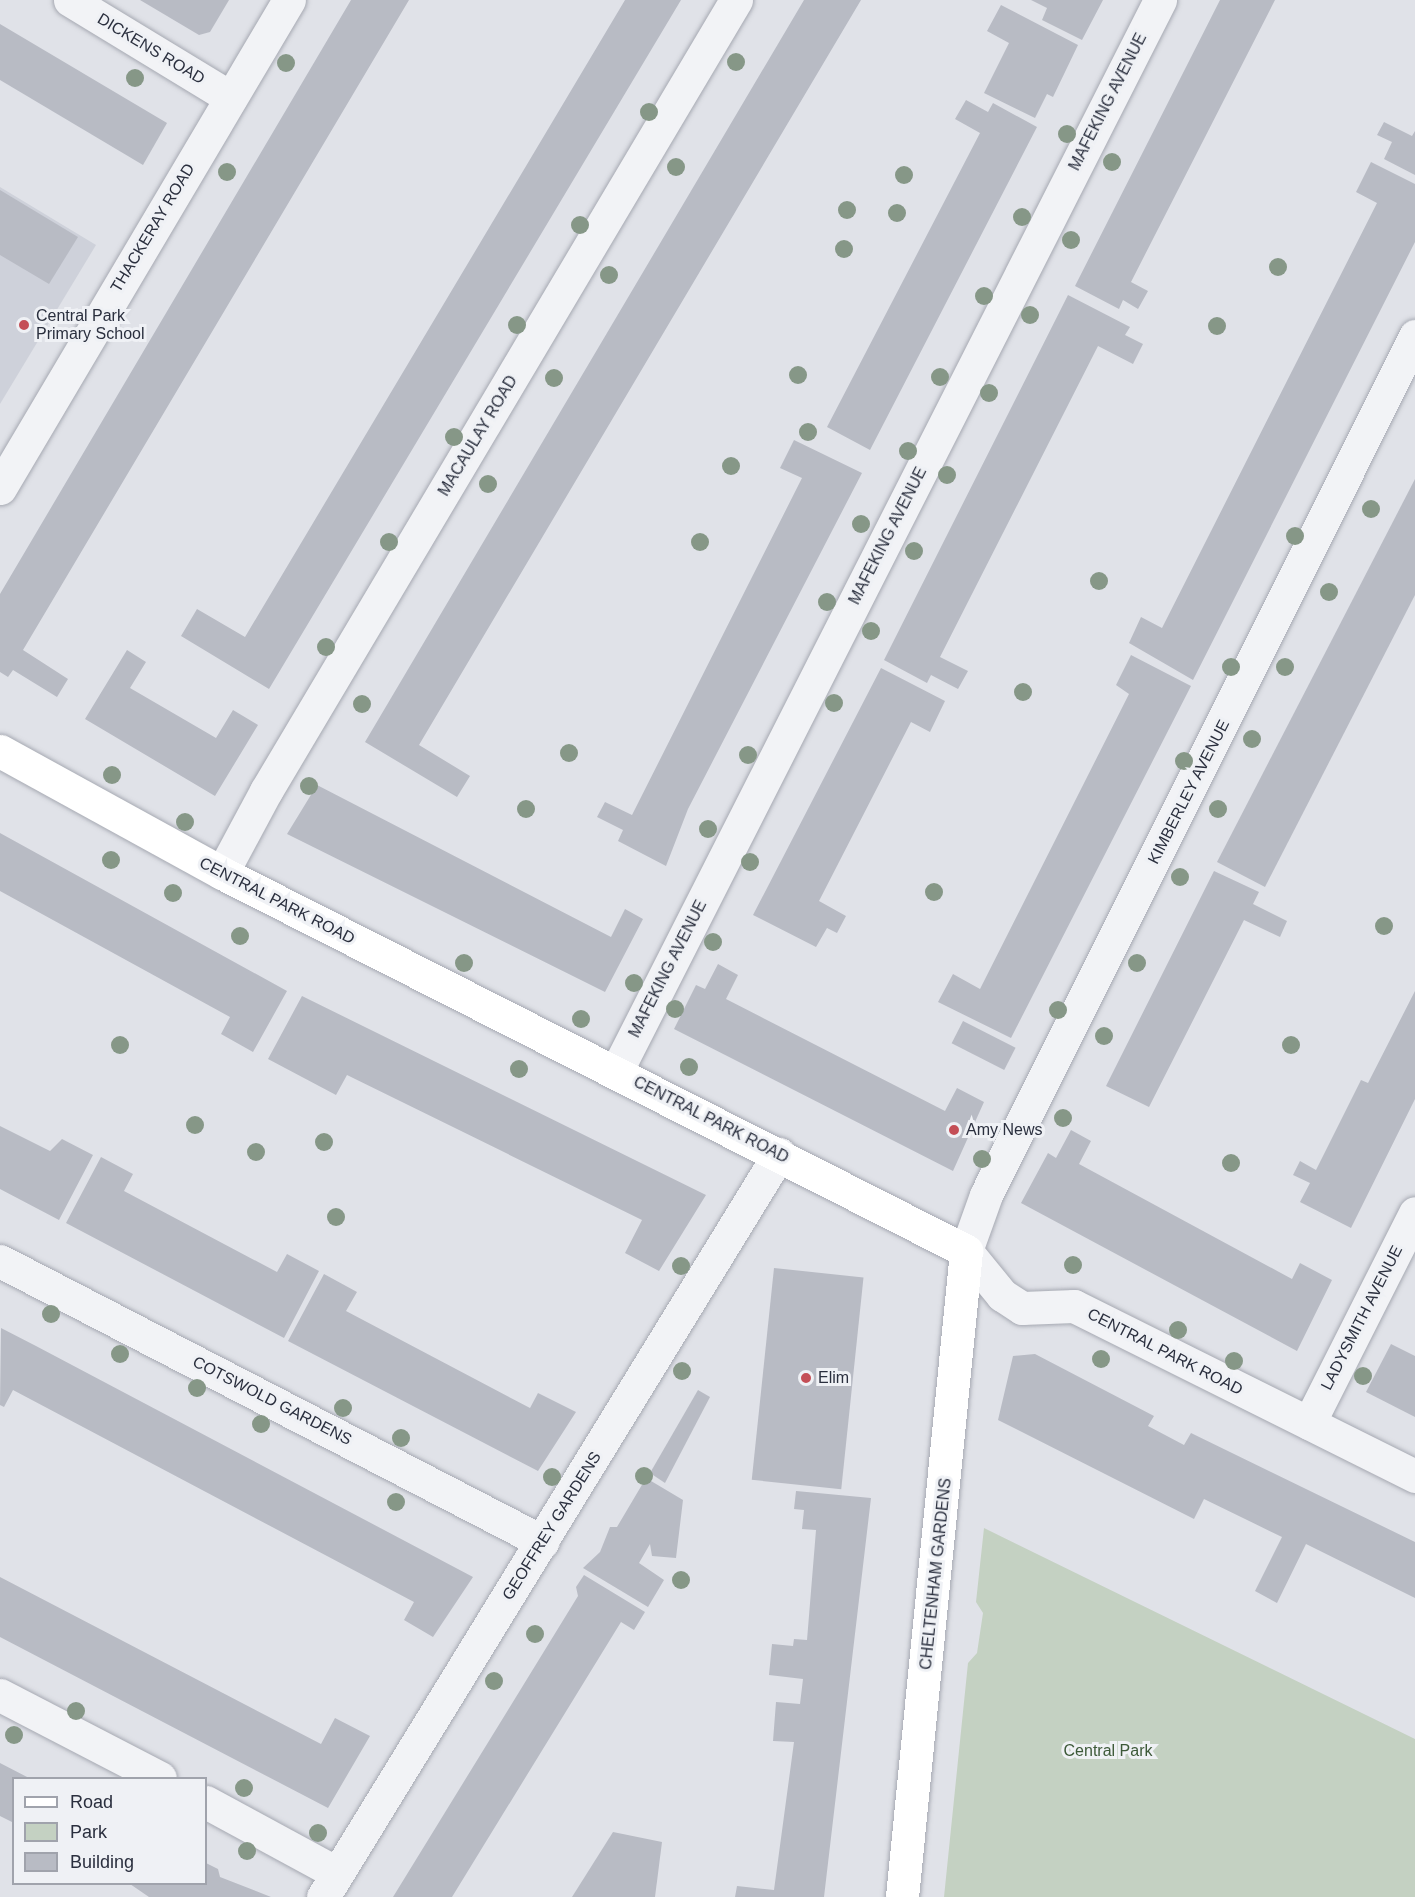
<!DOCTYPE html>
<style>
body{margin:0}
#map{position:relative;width:1415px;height:1897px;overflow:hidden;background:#e0e2e8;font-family:Helvetica,sans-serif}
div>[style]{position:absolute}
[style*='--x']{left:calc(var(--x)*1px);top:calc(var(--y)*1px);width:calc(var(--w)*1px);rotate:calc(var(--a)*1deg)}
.built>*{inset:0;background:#ced1da}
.green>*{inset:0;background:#c4d1c2}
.building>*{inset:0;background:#b8bbc4;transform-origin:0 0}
.roads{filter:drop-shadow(0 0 2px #a6a9b2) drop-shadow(0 0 2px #a6a9b2)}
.street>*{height:33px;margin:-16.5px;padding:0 16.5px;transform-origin:16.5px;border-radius:16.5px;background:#f2f3f6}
.secondary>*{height:33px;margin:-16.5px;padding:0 16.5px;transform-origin:16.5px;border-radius:16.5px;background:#fff}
.trees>*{width:18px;height:18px;margin:-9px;border-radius:50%;background:#869787}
.dots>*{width:16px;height:16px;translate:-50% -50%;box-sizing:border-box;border:3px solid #eff1f5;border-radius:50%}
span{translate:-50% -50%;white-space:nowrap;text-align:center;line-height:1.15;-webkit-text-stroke:6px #eff1f5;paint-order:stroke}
.street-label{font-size:16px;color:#2a2f3e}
.poi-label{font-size:16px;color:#2a2f3e}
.left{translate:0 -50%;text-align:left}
.park-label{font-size:16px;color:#3c5938}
.legend{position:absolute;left:12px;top:1777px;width:195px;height:108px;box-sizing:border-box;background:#eff1f5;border:2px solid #a0a3ac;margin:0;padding:8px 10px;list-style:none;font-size:18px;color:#2a2f3e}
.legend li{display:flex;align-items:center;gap:12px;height:30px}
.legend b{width:30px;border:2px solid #a0a3ac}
</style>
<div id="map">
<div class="built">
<i style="clip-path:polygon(0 187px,96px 245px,0 404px)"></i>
</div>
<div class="green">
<i style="clip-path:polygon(984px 1528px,1415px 1739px,1415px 1897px,944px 1897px,968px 1663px,977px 1653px,983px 1613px,976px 1602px)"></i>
</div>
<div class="building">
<i style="clip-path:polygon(140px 0,229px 0,210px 32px,199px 35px)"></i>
<i style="clip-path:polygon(351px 0,409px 0,23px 650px,68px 679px,57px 697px,13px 670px,8px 677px,0 672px,0 594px)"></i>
<i style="clip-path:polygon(625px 0,681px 0,269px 689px,181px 636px,197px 609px,245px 637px)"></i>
<i style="clip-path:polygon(804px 0,861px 0,419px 745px,470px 776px,457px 797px,365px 742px)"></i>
<i style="clip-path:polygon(1031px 0,1103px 0,1082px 40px,1042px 20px,1047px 8px)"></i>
<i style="clip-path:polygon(1220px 0,1275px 0,1131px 282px,1148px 291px,1138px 309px,1123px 300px,1119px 309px,1075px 286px)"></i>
<i style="clip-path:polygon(1001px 5px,1078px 45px,1053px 97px,1047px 94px,1035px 118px,984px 93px,1009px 43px,987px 31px)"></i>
<i style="clip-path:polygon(0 24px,167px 123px,143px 165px,0 80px)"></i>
<i style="clip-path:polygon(966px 100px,988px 112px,993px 103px,1037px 127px,870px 450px,827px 427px,980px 133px,955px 119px)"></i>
<i style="clip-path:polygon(1384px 122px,1412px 136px,1415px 131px,1415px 175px,1384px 159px,1392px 142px,1377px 135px)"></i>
<i style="clip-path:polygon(1371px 162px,1415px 184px,1415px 242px,1193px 680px,1129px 643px,1141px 617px,1162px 628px,1377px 203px,1356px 192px)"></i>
<i style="clip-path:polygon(0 190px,78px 237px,49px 284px,0 255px)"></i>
<i style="clip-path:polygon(1068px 295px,1130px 327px,1125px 335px,1143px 344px,1133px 364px,1098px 346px,940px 657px,968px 671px,958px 689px,931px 675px,927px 683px,884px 660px)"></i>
<i style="clip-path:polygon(794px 440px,862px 473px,688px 809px,666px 866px,618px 841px,623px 830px,597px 817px,605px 802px,632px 815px,802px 478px,780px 468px)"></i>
<i style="clip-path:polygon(1415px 479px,1415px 595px,1265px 887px,1217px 862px)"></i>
<i style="clip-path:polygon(127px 650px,146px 662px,130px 688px,216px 738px,233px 710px,258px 725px,215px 796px,85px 719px)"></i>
<i style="clip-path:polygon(1131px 655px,1191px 686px,1011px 1038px,938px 1002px,953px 974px,980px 989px,1129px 694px,1116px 685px)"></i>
<i style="clip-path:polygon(881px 668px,945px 701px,930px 732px,911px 722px,819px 901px,846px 916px,837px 933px,827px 928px,816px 947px,753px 915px)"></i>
<i style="clip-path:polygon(317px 785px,611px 937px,625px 909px,643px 919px,605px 992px,287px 834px)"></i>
<i style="clip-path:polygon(0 833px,287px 991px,253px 1052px,221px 1034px,230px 1017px,0 891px)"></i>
<i style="clip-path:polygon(1214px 871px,1259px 892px,1253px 904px,1287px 921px,1280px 937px,1244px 920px,1149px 1107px,1106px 1086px)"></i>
<i style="clip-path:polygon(718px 964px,738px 975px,726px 999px,945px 1111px,957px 1088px,984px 1102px,953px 1171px,674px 1029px,696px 985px,705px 989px)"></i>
<i style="clip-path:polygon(1415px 991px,1415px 1099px,1351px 1228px,1300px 1202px,1310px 1183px,1293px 1175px,1300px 1161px,1316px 1170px,1361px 1080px,1368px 1083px)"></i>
<i style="clip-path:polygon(302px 996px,706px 1195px,659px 1271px,625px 1253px,642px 1220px,347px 1075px,336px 1095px,268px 1059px)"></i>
<i style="left:963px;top:1021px;width:59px;height:25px;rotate:27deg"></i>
<i style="clip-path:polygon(0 1126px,50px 1151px,62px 1139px,93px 1155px,59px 1220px,0 1189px)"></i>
<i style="clip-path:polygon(1071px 1130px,1091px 1141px,1079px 1164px,1292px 1279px,1300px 1263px,1332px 1280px,1297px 1351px,1021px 1203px,1048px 1153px,1056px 1158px)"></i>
<i style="clip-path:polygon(101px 1157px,133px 1174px,124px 1191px,277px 1272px,287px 1254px,319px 1271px,284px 1338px,66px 1223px)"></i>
<i style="left:774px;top:1268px;width:90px;height:213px;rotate:6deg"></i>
<i style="clip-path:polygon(324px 1274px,357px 1292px,346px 1311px,530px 1408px,538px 1393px,576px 1412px,538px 1471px,288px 1341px)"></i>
<i style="clip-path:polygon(1px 1328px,36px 1346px,473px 1577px,433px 1637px,404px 1620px,414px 1602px,13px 1390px,4px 1407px,0 1405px)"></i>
<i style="clip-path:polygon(1391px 1344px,1415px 1356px,1415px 1417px,1366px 1392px)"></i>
<i style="clip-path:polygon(1035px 1354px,1154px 1416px,1148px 1426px,1184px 1445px,1191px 1433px,1415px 1542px,1415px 1598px,1306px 1544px,1277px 1603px,1255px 1591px,1282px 1537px,1204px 1499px,1194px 1519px,998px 1420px,1013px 1356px)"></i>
<i style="clip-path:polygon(698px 1390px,710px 1397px,665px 1483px,650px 1473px)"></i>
<i style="clip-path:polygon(646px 1478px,683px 1500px,676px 1558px,652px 1556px,650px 1544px,639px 1563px,664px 1580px,648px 1607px,583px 1568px,600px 1552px,610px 1527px,617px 1527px)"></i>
<i style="clip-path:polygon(796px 1491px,871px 1498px,824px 1897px,735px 1897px,737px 1886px,774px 1890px,794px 1742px,773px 1741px,776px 1702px,800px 1704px,803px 1679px,769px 1675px,772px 1644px,793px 1646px,794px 1639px,807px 1640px,816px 1530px,802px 1529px,804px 1510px,794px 1509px)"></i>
<i style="clip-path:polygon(584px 1575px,645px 1612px,634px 1630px,621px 1622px,452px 1897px,393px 1897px,578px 1596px,576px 1587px)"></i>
<i style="clip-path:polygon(0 1577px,321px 1744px,335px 1718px,370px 1736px,328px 1808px,0 1637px)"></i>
<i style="clip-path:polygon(0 1763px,29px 1778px,14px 1778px,14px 1823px,0 1816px)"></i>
<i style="clip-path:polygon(613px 1832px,662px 1842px,655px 1897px,572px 1897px)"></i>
<i style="clip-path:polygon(206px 1863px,218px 1869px,220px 1877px,271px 1897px,149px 1897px,130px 1884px,206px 1884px)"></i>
</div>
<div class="roads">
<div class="street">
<i style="--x:70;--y:0;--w:188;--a:31.3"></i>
<i style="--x:1415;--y:336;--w:960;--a:116.54"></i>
<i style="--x:986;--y:1195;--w:59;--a:109.7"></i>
<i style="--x:966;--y:1251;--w:57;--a:50.7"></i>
<i style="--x:1002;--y:1295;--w:24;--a:33"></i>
<i style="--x:1022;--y:1308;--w:52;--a:-2.2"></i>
<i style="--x:1074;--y:1306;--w:381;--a:26.5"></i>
<i style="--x:0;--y:488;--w:567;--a:-59.37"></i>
<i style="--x:222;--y:873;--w:93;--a:-61.8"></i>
<i style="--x:266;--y:791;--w:920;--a:-59.28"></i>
<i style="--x:616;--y:1072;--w:1202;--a:-63.09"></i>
<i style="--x:0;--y:1261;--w:611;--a:27.36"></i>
<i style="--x:1309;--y:1423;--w:235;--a:-63.2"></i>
<i style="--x:0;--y:1695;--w:180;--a:27.4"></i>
<i style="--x:206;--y:1802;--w:149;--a:28.5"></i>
<i style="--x:323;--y:1897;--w:872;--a:-58.46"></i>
</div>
<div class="secondary">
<i style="--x:0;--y:751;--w:253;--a:28.8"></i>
<i style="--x:222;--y:873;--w:835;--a:26.93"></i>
<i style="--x:966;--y:1251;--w:649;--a:95.66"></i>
</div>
</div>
<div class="trees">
<i style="left:736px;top:62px"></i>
<i style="left:286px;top:63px"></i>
<i style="left:135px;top:78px"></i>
<i style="left:649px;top:112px"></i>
<i style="left:1067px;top:134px"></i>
<i style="left:1112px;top:162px"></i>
<i style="left:676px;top:167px"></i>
<i style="left:227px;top:172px"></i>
<i style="left:904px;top:175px"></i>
<i style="left:847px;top:210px"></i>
<i style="left:897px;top:213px"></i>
<i style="left:1022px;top:217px"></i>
<i style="left:580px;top:225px"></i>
<i style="left:1071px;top:240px"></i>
<i style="left:844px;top:249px"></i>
<i style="left:1278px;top:267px"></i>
<i style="left:609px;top:275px"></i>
<i style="left:984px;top:296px"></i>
<i style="left:1030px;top:315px"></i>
<i style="left:517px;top:325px"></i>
<i style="left:1217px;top:326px"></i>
<i style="left:798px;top:375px"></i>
<i style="left:940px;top:377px"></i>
<i style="left:554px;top:378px"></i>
<i style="left:989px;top:393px"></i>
<i style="left:808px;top:432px"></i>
<i style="left:454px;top:437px"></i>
<i style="left:908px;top:451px"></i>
<i style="left:731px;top:466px"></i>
<i style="left:947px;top:475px"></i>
<i style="left:488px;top:484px"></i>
<i style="left:1371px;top:509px"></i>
<i style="left:861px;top:524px"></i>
<i style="left:1295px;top:536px"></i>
<i style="left:389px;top:542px"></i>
<i style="left:700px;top:542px"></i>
<i style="left:914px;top:551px"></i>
<i style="left:1099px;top:581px"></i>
<i style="left:1329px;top:592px"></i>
<i style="left:827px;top:602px"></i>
<i style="left:871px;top:631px"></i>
<i style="left:326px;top:647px"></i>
<i style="left:1231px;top:667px"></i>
<i style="left:1285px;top:667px"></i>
<i style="left:1023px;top:692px"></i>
<i style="left:834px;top:703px"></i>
<i style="left:362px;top:704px"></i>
<i style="left:1252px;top:739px"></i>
<i style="left:569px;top:753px"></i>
<i style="left:748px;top:755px"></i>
<i style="left:1184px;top:761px"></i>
<i style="left:112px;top:775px"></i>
<i style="left:309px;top:786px"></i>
<i style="left:526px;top:809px"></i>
<i style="left:1218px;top:809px"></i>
<i style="left:185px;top:822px"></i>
<i style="left:708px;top:829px"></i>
<i style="left:111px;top:860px"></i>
<i style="left:750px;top:862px"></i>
<i style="left:1180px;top:877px"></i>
<i style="left:934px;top:892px"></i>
<i style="left:173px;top:893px"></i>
<i style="left:1384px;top:926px"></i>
<i style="left:240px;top:936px"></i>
<i style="left:713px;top:942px"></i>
<i style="left:464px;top:963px"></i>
<i style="left:1137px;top:963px"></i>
<i style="left:634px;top:983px"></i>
<i style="left:675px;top:1009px"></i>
<i style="left:1058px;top:1010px"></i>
<i style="left:581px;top:1019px"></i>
<i style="left:1104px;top:1036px"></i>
<i style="left:120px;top:1045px"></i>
<i style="left:1291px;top:1045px"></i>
<i style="left:689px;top:1067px"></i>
<i style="left:519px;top:1069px"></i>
<i style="left:1063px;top:1118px"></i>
<i style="left:195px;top:1125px"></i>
<i style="left:324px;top:1142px"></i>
<i style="left:256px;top:1152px"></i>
<i style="left:982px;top:1159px"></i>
<i style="left:1231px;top:1163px"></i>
<i style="left:336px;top:1217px"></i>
<i style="left:1073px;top:1265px"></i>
<i style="left:681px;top:1266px"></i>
<i style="left:51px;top:1314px"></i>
<i style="left:1178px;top:1330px"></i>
<i style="left:120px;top:1354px"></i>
<i style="left:1101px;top:1359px"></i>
<i style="left:1234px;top:1361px"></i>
<i style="left:682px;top:1371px"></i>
<i style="left:1363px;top:1376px"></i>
<i style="left:197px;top:1388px"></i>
<i style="left:343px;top:1408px"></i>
<i style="left:261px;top:1424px"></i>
<i style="left:401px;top:1438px"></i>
<i style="left:644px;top:1476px"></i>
<i style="left:552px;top:1477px"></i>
<i style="left:396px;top:1502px"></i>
<i style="left:681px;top:1580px"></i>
<i style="left:535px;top:1634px"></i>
<i style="left:494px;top:1681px"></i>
<i style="left:76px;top:1711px"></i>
<i style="left:14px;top:1735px"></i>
<i style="left:244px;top:1788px"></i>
<i style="left:318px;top:1833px"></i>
<i style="left:247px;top:1851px"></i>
</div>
<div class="dots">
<i style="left:24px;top:325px;background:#c44e56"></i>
<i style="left:954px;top:1130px;background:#c44e56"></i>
<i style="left:806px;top:1378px;background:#c44e56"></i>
</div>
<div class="street-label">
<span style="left:151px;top:49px;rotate:31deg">DICKENS ROAD</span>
<span style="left:1108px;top:102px;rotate:-63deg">MAFEKING AVENUE</span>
<span style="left:153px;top:228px;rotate:-59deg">THACKERAY ROAD</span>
<span style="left:478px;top:436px;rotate:-59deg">MACAULAY ROAD</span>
<span style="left:888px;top:536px;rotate:-63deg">MAFEKING AVENUE</span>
<span style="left:1189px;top:792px;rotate:-63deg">KIMBERLEY AVENUE</span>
<span style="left:277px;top:901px;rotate:27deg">CENTRAL PARK ROAD</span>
<span style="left:668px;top:969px;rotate:-63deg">MAFEKING AVENUE</span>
<span style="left:711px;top:1120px;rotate:27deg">CENTRAL PARK ROAD</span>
<span style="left:1362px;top:1318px;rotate:-63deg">LADYSMITH AVENUE</span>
<span style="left:1165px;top:1352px;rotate:27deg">CENTRAL PARK ROAD</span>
<span style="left:272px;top:1401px;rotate:27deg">COTSWOLD GARDENS</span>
<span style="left:552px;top:1526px;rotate:-58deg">GEOFFREY GARDENS</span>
<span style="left:936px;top:1574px;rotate:-84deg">CHELTENHAM GARDENS</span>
</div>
<div class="poi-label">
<span class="left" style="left:36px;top:325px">Central Park<br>Primary School</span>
<span class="left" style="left:966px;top:1130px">Amy News</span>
<span class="left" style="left:818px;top:1378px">Elim</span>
</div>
<div class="park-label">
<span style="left:1108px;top:1751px">Central Park</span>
</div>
<ul class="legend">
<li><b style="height:8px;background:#fff"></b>Road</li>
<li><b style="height:16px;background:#c4d1c2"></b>Park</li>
<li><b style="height:16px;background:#b8bbc4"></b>Building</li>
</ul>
</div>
